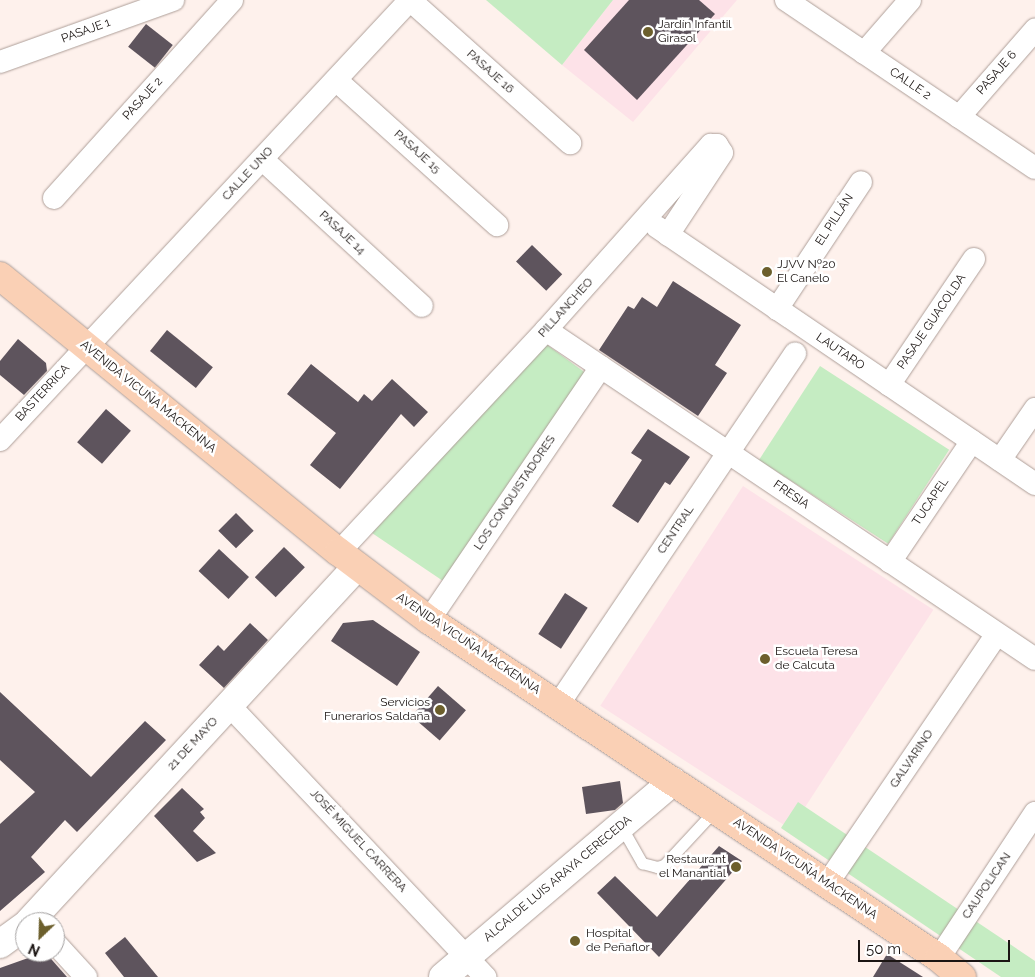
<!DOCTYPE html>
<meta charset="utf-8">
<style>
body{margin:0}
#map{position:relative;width:1035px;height:977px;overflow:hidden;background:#fef1ec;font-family:Raleway,sans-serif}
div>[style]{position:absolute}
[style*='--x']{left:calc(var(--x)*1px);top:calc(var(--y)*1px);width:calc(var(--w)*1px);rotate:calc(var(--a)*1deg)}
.education>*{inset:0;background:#fde2e8;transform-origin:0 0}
.green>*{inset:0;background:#c5ecc2;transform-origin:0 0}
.building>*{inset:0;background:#5e545d;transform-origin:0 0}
.roads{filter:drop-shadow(0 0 1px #ae9f99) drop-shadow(0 0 1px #ae9f99)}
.service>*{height:11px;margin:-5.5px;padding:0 5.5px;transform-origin:5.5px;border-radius:5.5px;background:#fff}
.minor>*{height:22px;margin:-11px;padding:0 11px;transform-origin:11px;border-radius:11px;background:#fff}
.secondary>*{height:28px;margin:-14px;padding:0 14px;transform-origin:14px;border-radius:14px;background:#fff}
.primary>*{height:28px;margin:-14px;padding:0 14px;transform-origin:14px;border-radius:14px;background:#fad0b5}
.dots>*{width:14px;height:14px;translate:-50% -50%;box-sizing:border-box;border:2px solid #fff;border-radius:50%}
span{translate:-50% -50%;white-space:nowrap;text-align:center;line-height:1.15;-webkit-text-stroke:5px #fff;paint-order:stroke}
.poi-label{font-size:12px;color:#1b1513}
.left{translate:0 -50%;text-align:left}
.right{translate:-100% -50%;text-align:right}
.street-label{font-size:12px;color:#1b1513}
.north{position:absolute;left:15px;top:912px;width:50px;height:50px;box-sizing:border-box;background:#fff;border:1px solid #a4a1a1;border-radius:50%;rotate:204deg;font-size:14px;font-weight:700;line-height:20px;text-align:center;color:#1b1513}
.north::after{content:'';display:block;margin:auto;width:18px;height:22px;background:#6c5f2c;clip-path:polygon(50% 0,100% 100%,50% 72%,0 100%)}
.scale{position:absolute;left:858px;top:940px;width:152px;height:22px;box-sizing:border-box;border:2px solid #1b1513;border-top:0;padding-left:6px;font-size:15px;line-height:18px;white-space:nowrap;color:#1b1513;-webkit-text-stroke:4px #fff;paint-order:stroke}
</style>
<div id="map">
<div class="education">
<i style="clip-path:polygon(613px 0,737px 0,633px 122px,562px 65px)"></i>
<i style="left:743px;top:486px;width:227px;height:262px;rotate:33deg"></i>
</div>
<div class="green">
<i style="clip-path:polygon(486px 0,613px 0,562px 65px)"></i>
<i style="clip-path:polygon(546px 344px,587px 374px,446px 583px,372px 533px)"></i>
<i style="left:820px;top:366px;width:154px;height:112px;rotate:33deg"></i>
<i style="clip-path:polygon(798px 802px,1035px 961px,1035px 977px,1001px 977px,781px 828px)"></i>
</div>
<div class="building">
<i style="clip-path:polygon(629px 0,699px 0,715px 14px,637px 100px,584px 50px)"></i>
<i style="left:146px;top:24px;width:34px;height:29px;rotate:38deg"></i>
<i style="left:532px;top:245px;width:42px;height:23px;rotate:44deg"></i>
<i style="clip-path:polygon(673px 281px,741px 325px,715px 365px,727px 373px,698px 416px,599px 350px,628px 306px,634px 309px,642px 297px,657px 307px)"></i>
<i style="left:167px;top:330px;width:59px;height:27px;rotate:39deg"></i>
<i style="clip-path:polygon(18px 339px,46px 363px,47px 371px,24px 395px,0 375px,0 361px)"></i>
<i style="clip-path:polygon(311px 364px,358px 402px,364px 394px,372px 401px,392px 379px,428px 412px,414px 427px,401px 414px,340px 489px,310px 465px,336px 433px,287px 394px)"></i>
<i style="left:106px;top:409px;width:33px;height:44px;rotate:41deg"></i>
<i style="clip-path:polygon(648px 429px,690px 457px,670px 485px,665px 482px,638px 523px,612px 506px,642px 460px,631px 453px)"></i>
<i style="left:236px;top:513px;width:25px;height:25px;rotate:45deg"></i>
<i style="left:284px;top:547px;width:29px;height:42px;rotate:44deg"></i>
<i style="left:219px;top:549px;width:41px;height:30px;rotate:43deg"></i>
<i style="left:565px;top:593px;width:27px;height:49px;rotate:33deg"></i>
<i style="clip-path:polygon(373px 620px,420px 652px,397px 686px,331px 641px,343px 623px)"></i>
<i style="clip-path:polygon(250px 623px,268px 640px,224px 688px,199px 665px,218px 645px,224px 651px)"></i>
<i style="left:438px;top:686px;width:37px;height:40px;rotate:41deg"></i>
<i style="clip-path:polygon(0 692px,91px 777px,145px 721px,166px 740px,77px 832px,65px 820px,31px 857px,45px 872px,0 911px,0 824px,35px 792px,0 760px)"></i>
<i style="clip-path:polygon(620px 781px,623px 803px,615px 810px,586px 814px,582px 787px)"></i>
<i style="clip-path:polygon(182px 788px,204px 809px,200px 812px,205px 818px,193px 831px,216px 853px,197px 862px,154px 816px)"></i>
<i style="clip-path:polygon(719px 846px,742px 861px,659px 957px,597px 893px,615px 876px,657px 917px)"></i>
<i style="clip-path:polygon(125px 937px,158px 977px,124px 977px,105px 953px)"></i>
<i style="clip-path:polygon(45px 952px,67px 977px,0 977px,0 968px)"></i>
<i style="clip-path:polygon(887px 954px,923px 977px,873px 977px)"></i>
</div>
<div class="roads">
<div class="service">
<i style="--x:621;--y:826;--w:43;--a:60.4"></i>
<i style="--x:642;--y:863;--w:16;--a:15"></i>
<i style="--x:657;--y:867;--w:7;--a:-16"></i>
<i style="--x:664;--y:865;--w:75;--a:-47.2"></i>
</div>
<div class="minor">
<i style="--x:410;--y:0;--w:215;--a:41.8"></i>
<i style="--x:786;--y:0;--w:300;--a:34"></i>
<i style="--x:864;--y:53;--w:70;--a:-49"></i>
<i style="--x:0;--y:62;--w:184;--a:-19.7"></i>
<i style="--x:336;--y:80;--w:217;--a:42"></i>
<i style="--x:959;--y:117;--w:116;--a:-48.9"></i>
<i style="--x:262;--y:159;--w:217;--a:42.6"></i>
<i style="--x:54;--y:198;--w:266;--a:-48"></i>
<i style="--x:657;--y:227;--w:457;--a:34.2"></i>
<i style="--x:777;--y:309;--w:152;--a:-56.5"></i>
<i style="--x:546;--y:330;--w:589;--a:33.93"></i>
<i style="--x:889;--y:385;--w:152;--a:-56"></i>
<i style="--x:0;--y:440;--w:601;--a:-47.02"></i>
<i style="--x:1000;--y:460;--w:62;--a:-55.5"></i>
<i style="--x:339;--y:552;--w:304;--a:-47"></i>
<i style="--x:546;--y:330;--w:248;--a:-48.3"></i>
<i style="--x:711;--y:145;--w:6;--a:0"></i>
<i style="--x:717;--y:145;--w:9;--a:58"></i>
<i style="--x:722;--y:153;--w:98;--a:123.4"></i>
<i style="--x:890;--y:562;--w:146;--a:-55.9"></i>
<i style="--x:429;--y:620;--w:306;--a:-55.8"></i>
<i style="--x:229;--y:705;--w:374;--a:46.7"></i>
<i style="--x:558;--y:705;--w:424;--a:-56"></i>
<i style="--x:827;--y:884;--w:302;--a:-55.8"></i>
<i style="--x:55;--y:943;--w:46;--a:47.6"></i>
<i style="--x:939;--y:958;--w:174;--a:-56.5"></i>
</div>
<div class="secondary">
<i style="--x:29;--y:922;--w:483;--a:-47.3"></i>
<i style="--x:0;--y:944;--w:31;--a:-36"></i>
<i style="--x:443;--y:977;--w:302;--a:-40.4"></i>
</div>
<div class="primary">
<i style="--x:0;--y:276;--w:437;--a:39.2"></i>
<i style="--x:339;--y:552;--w:113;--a:37.1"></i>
<i style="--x:429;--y:620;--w:612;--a:33.53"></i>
<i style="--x:939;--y:958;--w:30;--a:40"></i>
</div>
</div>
<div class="dots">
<i style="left:648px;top:32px;background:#6c5f2c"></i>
<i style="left:767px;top:272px;background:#6c5f2c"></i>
<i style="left:765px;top:659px;background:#6c5f2c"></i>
<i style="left:440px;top:710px;background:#6c5f2c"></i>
<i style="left:736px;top:867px;background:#6c5f2c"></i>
<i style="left:575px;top:941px;background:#6c5f2c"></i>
</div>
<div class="poi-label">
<span class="left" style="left:658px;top:32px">Jardín Infantil<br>Girasol</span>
<span class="left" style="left:777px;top:272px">JJVV Nº20<br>El Canelo</span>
<span class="left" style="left:775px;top:659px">Escuela Teresa<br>de Calcuta</span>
<span class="right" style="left:430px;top:710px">Servicios<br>Funerarios Saldaña</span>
<span class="right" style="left:726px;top:867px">Restaurant<br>el Manantial</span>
<span class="left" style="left:586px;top:941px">Hospital<br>de Peñaflor</span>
</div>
<div class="street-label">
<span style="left:86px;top:31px;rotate:-20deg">PASAJE 1</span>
<span style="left:490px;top:72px;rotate:42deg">PASAJE 16</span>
<span style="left:997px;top:73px;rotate:-49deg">PASAJE 6</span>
<span style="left:910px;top:84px;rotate:34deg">CALLE 2</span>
<span style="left:143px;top:99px;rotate:-48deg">PASAJE 2</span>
<span style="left:417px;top:152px;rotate:42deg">PASAJE 15</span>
<span style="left:248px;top:174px;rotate:-47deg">CALLE UNO</span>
<span style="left:835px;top:220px;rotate:-57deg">EL PILLÁN</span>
<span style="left:342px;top:233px;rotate:43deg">PASAJE 14</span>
<span style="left:566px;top:308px;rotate:-48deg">PILLANCHEO</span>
<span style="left:932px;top:322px;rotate:-56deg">PASAJE GUACOLDA</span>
<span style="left:840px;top:352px;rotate:34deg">LAUTARO</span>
<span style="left:43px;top:393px;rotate:-47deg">BASTERRICA</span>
<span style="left:148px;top:397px;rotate:39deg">AVENIDA VICUÑA MACKENNA</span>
<span style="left:515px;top:493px;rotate:-56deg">LOS CONQUISTADORES</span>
<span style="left:791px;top:495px;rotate:34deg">FRESIA</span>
<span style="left:931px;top:502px;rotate:-56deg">TUCAPEL</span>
<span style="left:676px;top:530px;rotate:-56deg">CENTRAL</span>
<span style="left:468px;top:644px;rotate:34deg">AVENIDA VICUÑA MACKENNA</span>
<span style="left:193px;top:744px;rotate:-47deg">21 DE MAYO</span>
<span style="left:912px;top:759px;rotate:-56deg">GALVARINO</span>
<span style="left:358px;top:841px;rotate:47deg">JOSÉ MIGUEL CARRERA</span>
<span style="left:805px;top:869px;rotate:34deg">AVENIDA VICUÑA MACKENNA</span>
<span style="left:558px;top:879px;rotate:-40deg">ALCALDE LUIS ARAYA CERECEDA</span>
<span style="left:987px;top:886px;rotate:-56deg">CAUPOLICAN</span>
</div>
<div class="north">N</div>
<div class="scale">50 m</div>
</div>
